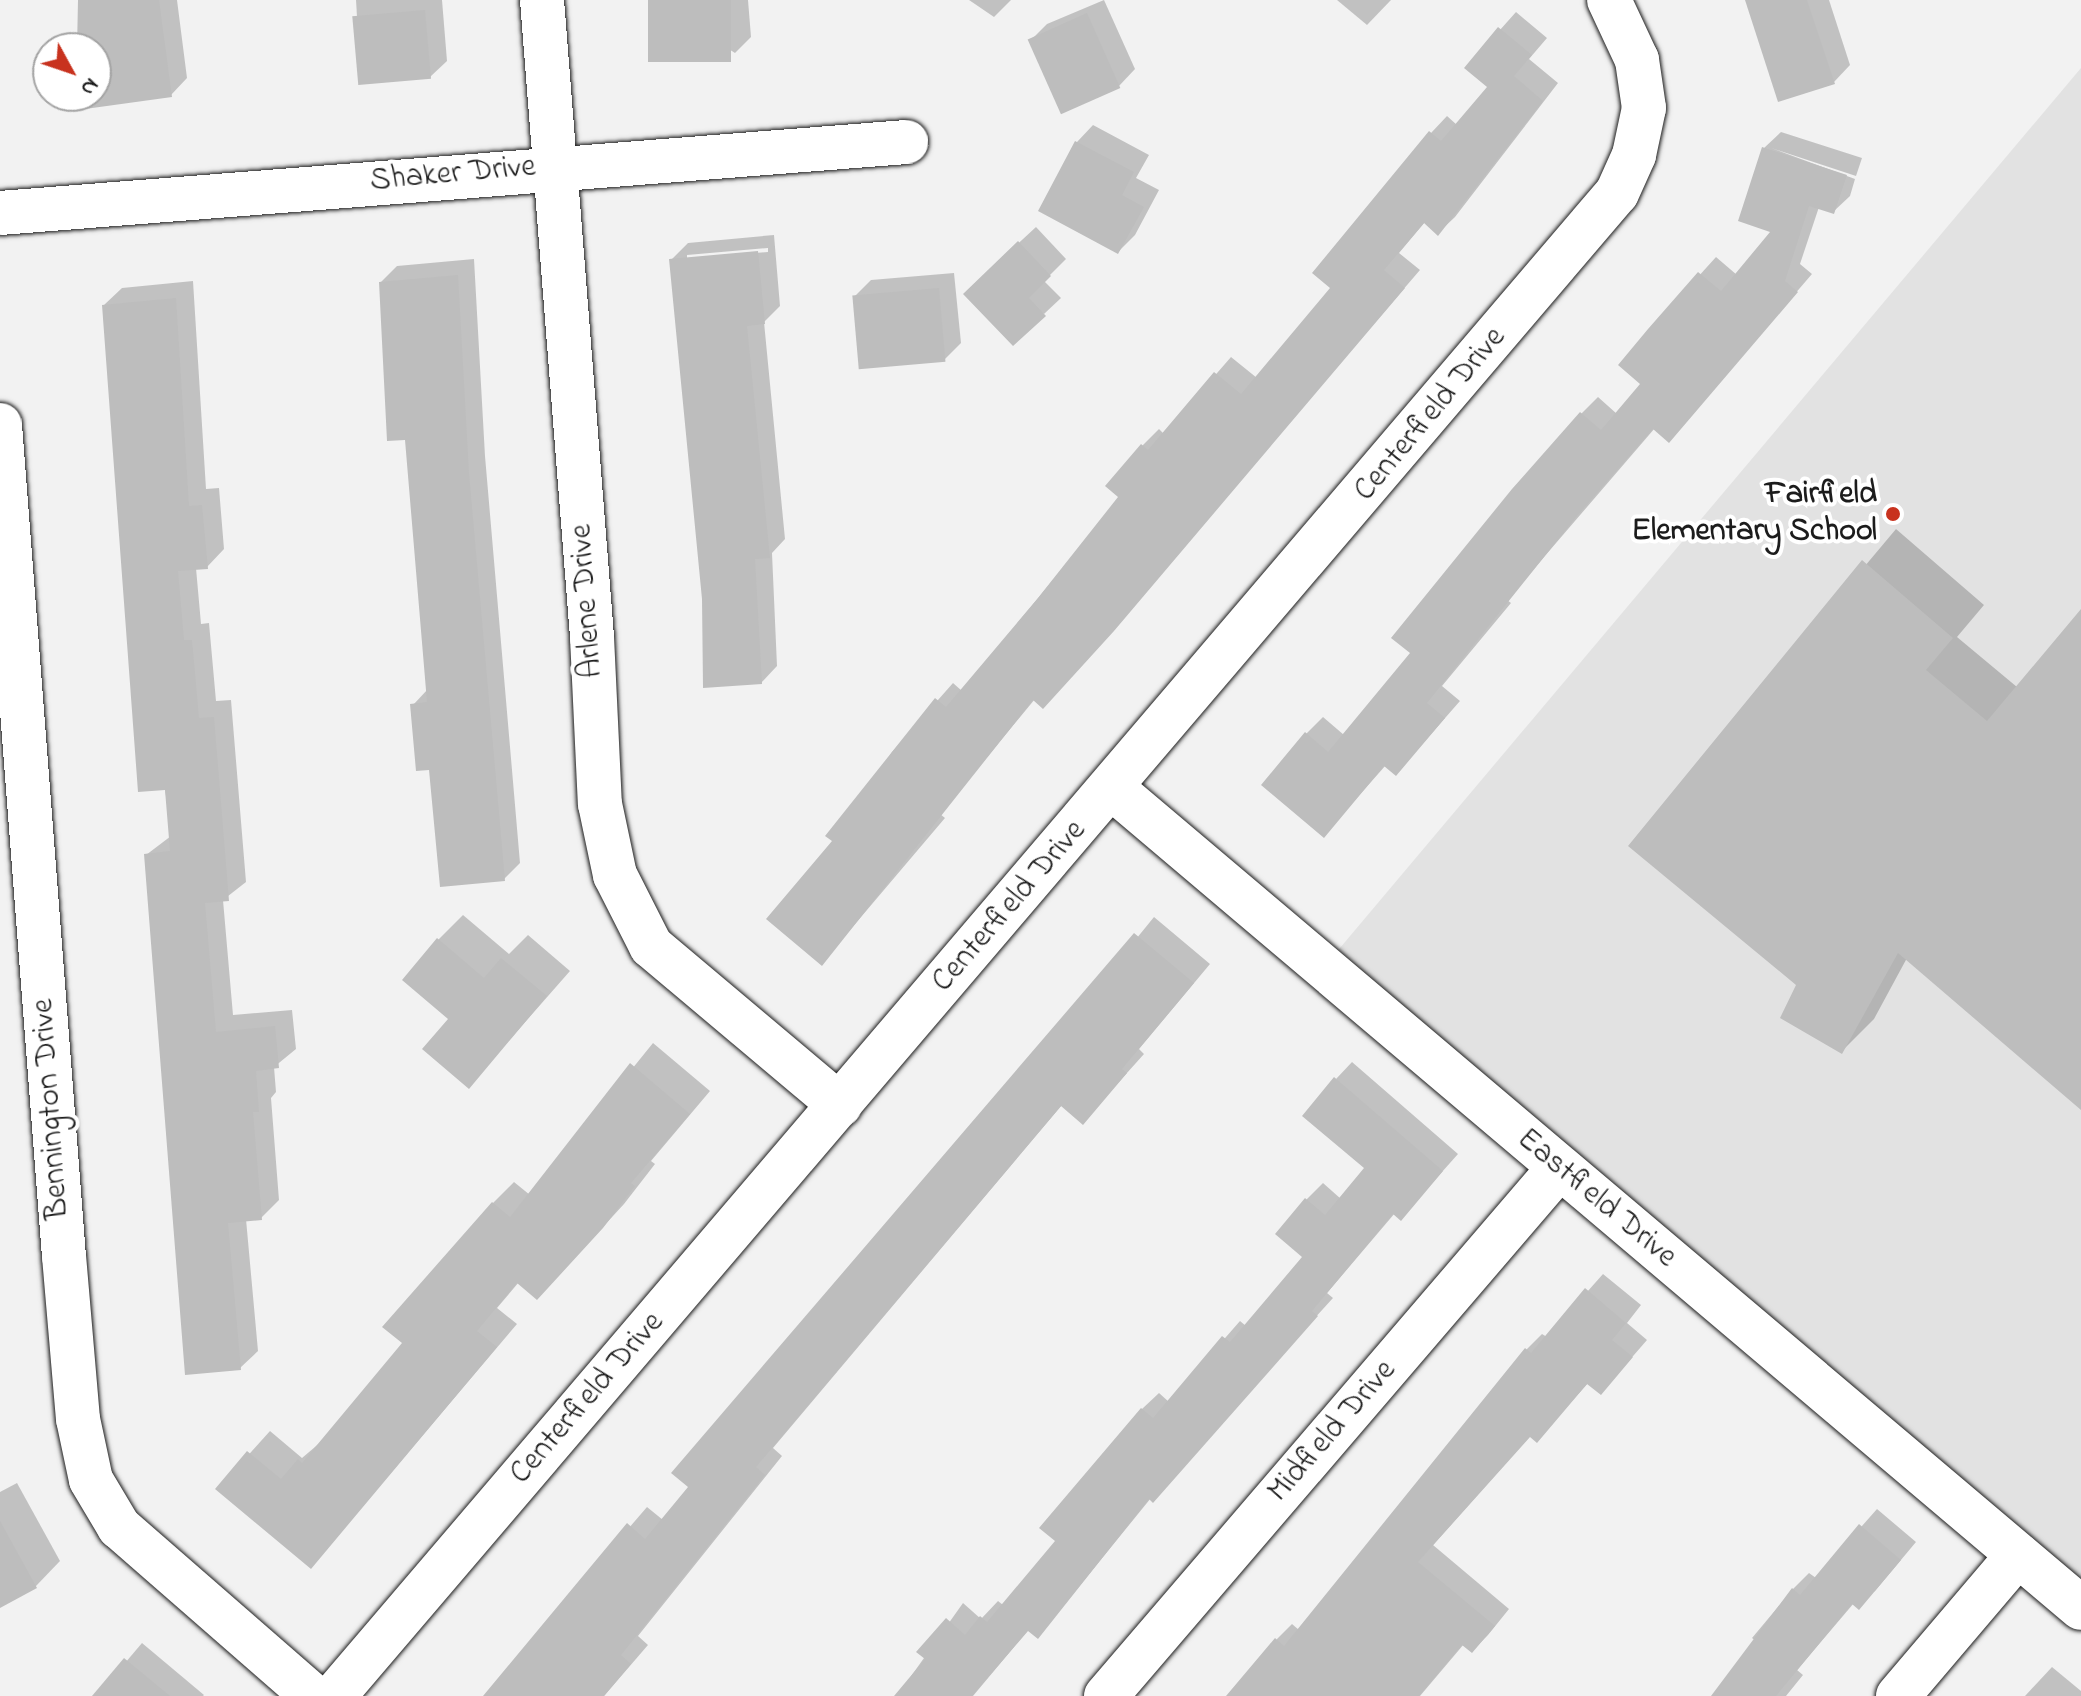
<!DOCTYPE html>
<style>
body{margin:0}
#map{position:relative;width:2081px;height:1696px;overflow:hidden;background:#f2f2f2;font-family:"Indie Flower",sans-serif}
div>[style]{position:absolute}
[style*='--x']{left:calc(var(--x)*1px);top:calc(var(--y)*1px);width:calc(var(--w)*1px);rotate:calc(var(--a)*1deg)}
.built>*{inset:0;background:#e2e2e2}
.shadow>*{inset:0;background:#0003}
.building>*{inset:0;background:#bdbdbd;transform-origin:0 0}
.roads{filter:drop-shadow(0 0 2px #1c1c1c) drop-shadow(0 0 2px #1c1c1c)}
.minor>*{height:44px;margin:-22px;padding:0 22px;transform-origin:22px;border-radius:22px;background:#fff}
.dots>*{width:22px;height:22px;translate:-50% -50%;box-sizing:border-box;border:4px solid #fff;border-radius:50%}
span{translate:-50% -50%;white-space:nowrap;text-align:center;line-height:1.15;-webkit-text-stroke:8px #fff;paint-order:stroke}
.street-label{font-size:32px;color:#1c1c1c}
.poi-label{font-size:32px;color:#1c1c1c;font-weight:700}
.right{translate:-100% -50%;text-align:right}
.north{position:absolute;left:32px;top:32px;width:80px;height:80px;box-sizing:border-box;background:#fff;border:2px solid #a4a4a4;border-radius:50%;rotate:130deg;font-size:22px;font-weight:700;line-height:32px;text-align:center;color:#1c1c1c}
.north::after{content:'';display:block;margin:auto;width:28px;height:36px;background:#c8321e;clip-path:polygon(50% 0,100% 100%,50% 72%,0 100%)}
</style>
<div id="map">
<div class="built">
<i style="clip-path:polygon(2081px 68px,2081px 1594px,1329px 961px)"></i>
</div>
<div class="shadow">
<i style="clip-path:polygon(79px 0,177px 0,187px 78px,171px 95px,87px 106px,86px 96px,96px 96px,96px 48px,83px 48px)"></i>
<i style="clip-path:polygon(356px 0,442px 0,447px 61px,430px 77px,361px 84px)"></i>
<i style="clip-path:polygon(651px 0,748px 0,751px 37px,735px 53px)"></i>
<i style="clip-path:polygon(969px 0,1011px 0,994px 17px)"></i>
<i style="clip-path:polygon(1104px 0,1135px 69px,1119px 86px,1031px 40px,1047px 24px)"></i>
<i style="clip-path:polygon(1337px 0,1391px 0,1367px 25px)"></i>
<i style="clip-path:polygon(1754px 0,1829px 0,1850px 65px,1834px 82px)"></i>
<i style="clip-path:polygon(1516px 12px,1547px 38px,1529px 59px,1558px 83px,1455px 217px,1438px 233px,1425px 222px,1399px 253px,1420px 270px,1059px 690px,1035px 699px,940px 814px,945px 818px,822px 963px,835px 841px,892px 752px,953px 683px,962px 691px,1121px 497px,1142px 446px,1159px 429px,1164px 434px,1231px 357px,1257px 378px,1333px 288px,1431px 133px,1447px 116px,1457px 125px,1489px 87px,1466px 68px)"></i>
<i style="clip-path:polygon(1093px 125px,1149px 155px,1136px 178px,1159px 190px,1135px 235px,1118px 252px,1040px 210px,1077px 142px)"></i>
<i style="clip-path:polygon(1781px 132px,1862px 158px,1856px 176px,1771px 148px,1855px 179px,1850px 196px,1833px 212px,1819px 207px,1800px 264px,1812px 274px,1669px 440px,1655px 428px,1507px 600px,1511px 603px,1442px 686px,1460px 701px,1396px 774px,1386px 765px,1324px 835px,1306px 734px,1323px 717px,1344px 735px,1413px 653px,1581px 414px,1598px 397px,1617px 414px,1643px 383px,1650px 330px,1716px 257px,1737px 275px,1774px 231px,1764px 148px)"></i>
<i style="clip-path:polygon(1036px 227px,1066px 259px,1044px 281px,1061px 298px,1044px 314px,982px 277px)"></i>
<i style="clip-path:polygon(evenodd,774px 235px,780px 306px,764px 322px,785px 539px,772px 553px,777px 666px,761px 683px,704px 599px,672px 259px,688px 243px,774px 235px,768px 248px,768px 252px,687px 259px,687px 255px,768px 248px)"></i>
<i style="clip-path:polygon(474px 259px,485px 456px,520px 863px,504px 879px,431px 768px,413px 705px,428px 689px,407px 437px,381px 282px,397px 266px)"></i>
<i style="clip-path:polygon(954px 273px,961px 343px,944px 360px,854px 297px,871px 280px)"></i>
<i style="clip-path:polygon(193px 281px,206px 489px,219px 488px,224px 549px,207px 567px,196px 568px,201px 624px,209px 623px,216px 701px,231px 700px,246px 882px,223px 900px,233px 1015px,292px 1010px,296px 1049px,274px 1067px,276px 1092px,271px 1098px,279px 1200px,261px 1218px,246px 1219px,258px 1351px,240px 1368px,146px 855px,171px 836px,104px 305px,122px 288px)"></i>
<i style="clip-path:polygon(1896px 529px,1984px 605px,1957px 637px,2017px 687px,2081px 612px,2081px 1096px,1907px 958px,1874px 1019px,1842px 1051px,1798px 985px,1630px 846px)"></i>
<i style="clip-path:polygon(463px 915px,509px 954px,528px 935px,570px 971px,469px 1086px,438px 940px)"></i>
<i style="clip-path:polygon(1154px 917px,1210px 964px,1139px 1049px,1144px 1054px,1083px 1122px,1062px 1105px,773px 1448px,782px 1456px,638px 1636px,648px 1645px,604px 1696px,484px 1696px,647px 1507px,663px 1520px)"></i>
<i style="clip-path:polygon(653px 1043px,710px 1091px,651px 1161px,655px 1164px,624px 1204px,558px 1276px,519px 1282px,497px 1308px,517px 1324px,311px 1567px,218px 1489px,270px 1431px,302px 1458px,322px 1441px,405px 1343px,493px 1203px,514px 1182px,530px 1195px)"></i>
<i style="clip-path:polygon(1352px 1062px,1458px 1154px,1401px 1218px,1395px 1213px,1327px 1293px,1333px 1298px,1151px 1498px,1038px 1637px,1029px 1629px,973px 1696px,897px 1696px,963px 1603px,981px 1619px,998px 1601px,1003px 1605px,1057px 1541px,1142px 1409px,1159px 1393px,1169px 1402px,1240px 1321px,1246px 1326px,1304px 1257px,1306px 1200px,1323px 1183px,1341px 1199px,1367px 1168px,1336px 1079px)"></i>
<i style="clip-path:polygon(1603px 1274px,1641px 1305px,1627px 1323px,1647px 1340px,1601px 1393px,1589px 1382px,1537px 1440px,1531px 1435px,1433px 1545px,1509px 1609px,1488px 1635px,1472px 1651px,1464px 1644px,1420px 1696px,1239px 1696px,1276px 1640px,1292px 1624px,1299px 1630px,1526px 1350px,1542px 1334px,1547px 1337px)"></i>
<i style="clip-path:polygon(17px 1483px,60px 1561px,36px 1586px,0 1606px,0 1492px)"></i>
<i style="clip-path:polygon(1877px 1509px,1916px 1542px,1875px 1591px,1854px 1603px,1797px 1670px,1803px 1675px,1786px 1696px,1714px 1696px,1758px 1643px,1752px 1638px,1793px 1589px,1809px 1573px,1816px 1578px)"></i>
<i style="clip-path:polygon(142px 1643px,204px 1695px,203px 1696px,97px 1696px)"></i>
<i style="clip-path:polygon(2052px 1667px,2081px 1691px,2081px 1696px,2025px 1696px)"></i>
</div>
<div class="building">
<i style="clip-path:polygon(78px 0,159px 0,172px 97px,85px 109px,84px 96px,96px 96px,96px 48px,77px 48px)"></i>
<i style="left:648px;top:0;width:83px;height:62px"></i>
<i style="clip-path:polygon(1745px 0,1807px 0,1835px 84px,1778px 102px)"></i>
<i style="left:425px;top:10px;width:69px;height:73px;rotate:85deg"></i>
<i style="left:1087px;top:13px;width:82px;height:65px;rotate:66deg"></i>
<i style="clip-path:polygon(1498px 27px,1532px 55px,1514px 76px,1543px 101px,1438px 236px,1424px 223px,1384px 270px,1405px 288px,1114px 631px,1043px 709px,1033px 700px,822px 966px,766px 919px,832px 841px,825px 836px,935px 698px,946px 707px,1038px 598px,1118px 497px,1105px 486px,1141px 444px,1148px 450px,1214px 372px,1241px 394px,1330px 288px,1312px 273px,1429px 131px,1441px 141px,1487px 87px,1464px 68px)"></i>
<i style="clip-path:polygon(1075px 141px,1134px 172px,1122px 195px,1144px 207px,1118px 254px,1038px 211px)"></i>
<i style="clip-path:polygon(1762px 147px,1847px 175px,1834px 214px,1809px 206px,1785px 281px,1798px 292px,1669px 443px,1653px 429px,1577px 516px,1427px 703px,1445px 718px,1396px 776px,1384px 766px,1324px 838px,1261px 785px,1305px 732px,1328px 752px,1410px 653px,1391px 638px,1512px 489px,1580px 412px,1601px 430px,1640px 384px,1618px 365px,1648px 329px,1698px 272px,1721px 291px,1770px 232px,1738px 221px)"></i>
<i style="clip-path:polygon(1018px 241px,1051px 276px,1029px 298px,1046px 316px,1013px 346px,963px 294px)"></i>
<i style="clip-path:polygon(758px 251px,765px 324px,747px 326px,770px 558px,755px 559px,762px 684px,703px 688px,702px 599px,669px 259px)"></i>
<i style="clip-path:polygon(458px 275px,469px 473px,505px 881px,440px 887px,429px 770px,416px 771px,410px 704px,427px 702px,405px 440px,387px 441px,379px 282px)"></i>
<i style="left:939px;top:288px;width:74px;height:87px;rotate:85deg"></i>
<i style="clip-path:polygon(176px 298px,189px 506px,202px 505px,208px 569px,178px 571px,184px 640px,192px 640px,199px 718px,214px 717px,229px 901px,205px 903px,216px 1032px,275px 1026px,279px 1068px,256px 1071px,259px 1112px,253px 1112px,262px 1220px,228px 1223px,241px 1370px,185px 1375px,144px 854px,170px 851px,165px 790px,138px 792px,102px 305px)"></i>
<i style="clip-path:polygon(1862px 560px,1953px 638px,1926px 670px,1987px 721px,2081px 609px,2081px 1110px,1898px 953px,1842px 1054px,1780px 1018px,1796px 985px,1628px 846px)"></i>
<i style="clip-path:polygon(1134px 933px,1194px 983px,1122px 1069px,1127px 1073px,1083px 1125px,1061px 1106px,756px 1467px,765px 1475px,621px 1655px,631px 1664px,604px 1696px,483px 1696px,627px 1523px,645px 1539px,688px 1487px,671px 1473px)"></i>
<i style="clip-path:polygon(437px 938px,484px 978px,501px 958px,547px 996px,469px 1089px,422px 1049px,448px 1019px,402px 980px)"></i>
<i style="clip-path:polygon(630px 1063px,690px 1114px,631px 1183px,635px 1186px,603px 1228px,537px 1300px,517px 1283px,477px 1331px,497px 1347px,311px 1569px,215px 1489px,247px 1451px,281px 1479px,298px 1459px,302px 1463px,402px 1343px,382px 1327px,492px 1202px,510px 1217px)"></i>
<i style="clip-path:polygon(1334px 1077px,1443px 1171px,1401px 1221px,1393px 1214px,1312px 1311px,1318px 1316px,1153px 1503px,1149px 1499px,1038px 1639px,1028px 1631px,972px 1696px,894px 1696px,925px 1659px,916px 1652px,946px 1618px,965px 1635px,980px 1616px,987px 1622px,1055px 1541px,1039px 1528px,1141px 1408px,1153px 1418px,1222px 1336px,1230px 1342px,1302px 1257px,1275px 1234px,1305px 1198px,1325px 1215px,1364px 1168px,1302px 1116px)"></i>
<i style="clip-path:polygon(1585px 1288px,1626px 1323px,1612px 1340px,1633px 1357px,1601px 1395px,1587px 1384px,1537px 1443px,1530px 1437px,1418px 1562px,1495px 1626px,1472px 1653px,1462px 1645px,1419px 1696px,1226px 1696px,1275px 1638px,1284px 1646px,1525px 1348px,1531px 1353px)"></i>
<i style="clip-path:polygon(0 1521px,37px 1588px,0 1608px)"></i>
<i style="clip-path:polygon(1859px 1524px,1901px 1560px,1859px 1610px,1852px 1604px,1776px 1696px,1711px 1696px,1792px 1588px,1800px 1595px)"></i>
<i style="clip-path:polygon(124px 1658px,170px 1696px,92px 1696px)"></i>
</div>
<div class="roads">
<div class="minor">
<i style="--x:542;--y:0;--w:639;--a:85.51"></i>
<i style="--x:592;--y:637;--w:167;--a:87.3"></i>
<i style="--x:600;--y:804;--w:73;--a:78.1"></i>
<i style="--x:615;--y:875;--w:80;--a:63.1"></i>
<i style="--x:651;--y:946;--w:247;--a:40.1"></i>
<i style="--x:0;--y:213;--w:909;--a:-4.48"></i>
<i style="--x:0;--y:425;--w:833;--a:85.6"></i>
<i style="--x:64;--y:1256;--w:164;--a:85.1"></i>
<i style="--x:78;--y:1419;--w:62;--a:78"></i>
<i style="--x:91;--y:1480;--w:55;--a:59.2"></i>
<i style="--x:119;--y:1527;--w:257;--a:41.1"></i>
<i style="--x:1112;--y:788;--w:1269;--a:40.24"></i>
<i style="--x:334;--y:1696;--w:1976;--a:-49.52"></i>
<i style="--x:1617;--y:193;--w:42;--a:-65.9"></i>
<i style="--x:1634;--y:155;--w:48;--a:-78"></i>
<i style="--x:1644;--y:108;--w:49;--a:-98.3"></i>
<i style="--x:1637;--y:60;--w:66;--a:-115"></i>
<i style="--x:1106;--y:1696;--w:696;--a:-49.37"></i>
<i style="--x:1898;--y:1696;--w:185;--a:-49.6"></i>
</div>
</div>
<div class="dots">
<i style="left:1893px;top:514px;background:#c8321e"></i>
</div>
<div class="street-label">
<span style="left:453px;top:175px;rotate:-5deg">Shaker Drive</span>
<span style="left:1431px;top:415px;rotate:-50deg">Centerfield Drive</span>
<span style="left:588px;top:601px;rotate:-94deg">Arlene Drive</span>
<span style="left:1010px;top:907px;rotate:-49deg">Centerfield Drive</span>
<span style="left:52px;top:1109px;rotate:-94deg">Bennington Drive</span>
<span style="left:1596px;top:1199px;rotate:40deg">Eastfield Drive</span>
<span style="left:588px;top:1399px;rotate:-49deg">Centerfield Drive</span>
<span style="left:1333px;top:1432px;rotate:-49deg">Midfield Drive</span>
</div>
<div class="poi-label">
<span class="right" style="left:1877px;top:514px">Fairfield<br>Elementary School</span>
</div>
<div class="north">N</div>
</div>
